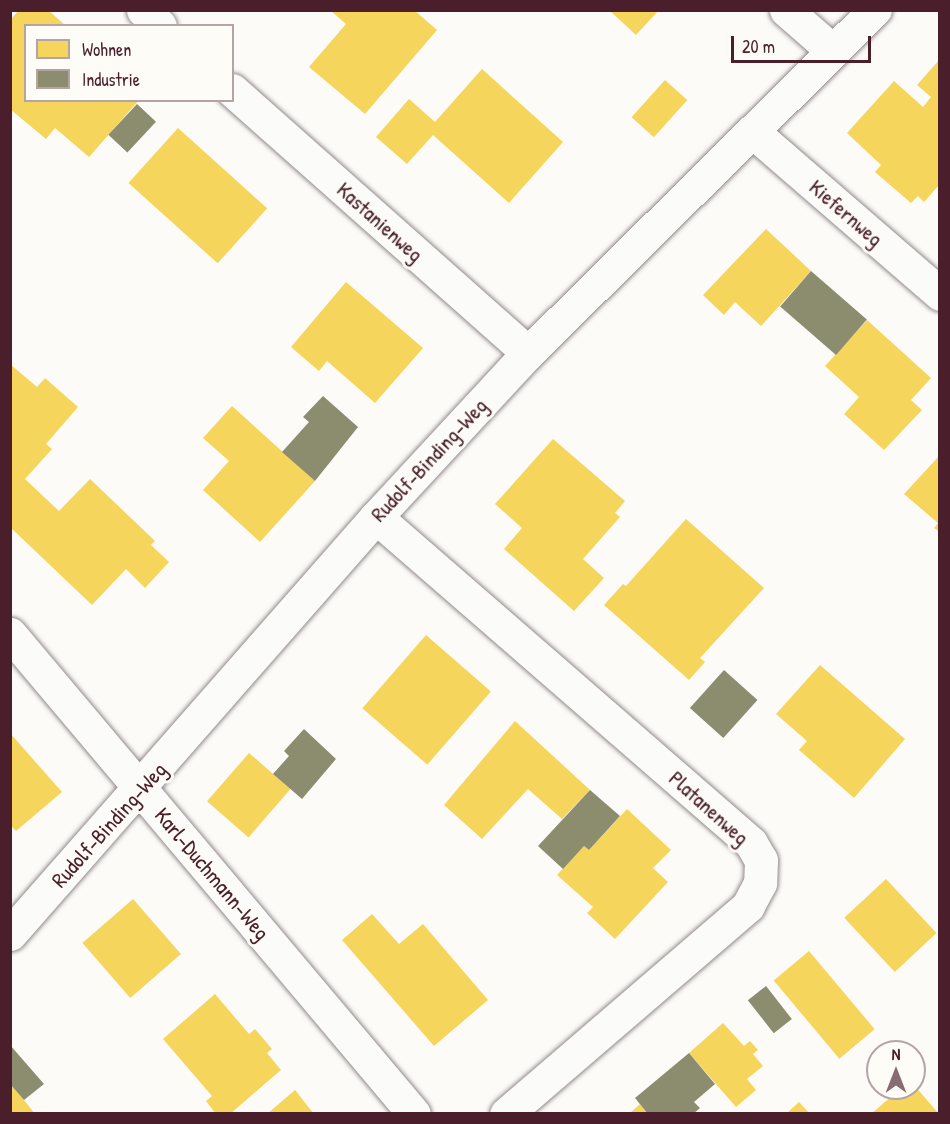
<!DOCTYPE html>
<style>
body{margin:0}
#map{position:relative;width:950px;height:1124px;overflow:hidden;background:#fcfbf8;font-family:"Patrick Hand",sans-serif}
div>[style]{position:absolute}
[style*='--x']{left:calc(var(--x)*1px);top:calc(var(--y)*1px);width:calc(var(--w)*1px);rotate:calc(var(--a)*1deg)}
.homes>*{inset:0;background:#f6d55c;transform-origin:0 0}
.industry>*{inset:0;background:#8c8c6e;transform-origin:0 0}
.roads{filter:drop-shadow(0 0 2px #928a8b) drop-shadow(0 0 2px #928a8b)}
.minor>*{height:33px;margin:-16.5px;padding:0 16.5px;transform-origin:16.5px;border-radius:16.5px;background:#fbfbf9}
span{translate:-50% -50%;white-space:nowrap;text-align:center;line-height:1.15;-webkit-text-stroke:6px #fdfcf7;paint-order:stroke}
.street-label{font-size:22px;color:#4a1f2b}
.frame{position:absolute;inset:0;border:12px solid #4a1f2b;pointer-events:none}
.legend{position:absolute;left:24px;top:24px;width:210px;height:78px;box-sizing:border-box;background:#fdfcf7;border:2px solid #b5a4a5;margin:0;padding:8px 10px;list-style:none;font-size:18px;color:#4a1f2b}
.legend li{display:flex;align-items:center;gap:12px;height:30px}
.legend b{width:30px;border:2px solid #b5a4a5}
.north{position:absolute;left:866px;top:1040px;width:60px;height:60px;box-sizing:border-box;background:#fdfcf7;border:2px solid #b5a4a5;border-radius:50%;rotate:0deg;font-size:16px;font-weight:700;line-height:24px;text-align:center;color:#4a1f2b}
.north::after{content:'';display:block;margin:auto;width:21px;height:27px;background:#886c73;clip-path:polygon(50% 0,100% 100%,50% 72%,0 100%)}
.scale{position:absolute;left:731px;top:36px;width:140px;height:27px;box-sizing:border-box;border:3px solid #4a1f2b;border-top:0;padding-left:8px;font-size:18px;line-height:21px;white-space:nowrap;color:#4a1f2b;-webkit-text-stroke:4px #fdfcf7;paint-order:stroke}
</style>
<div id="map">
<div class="homes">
<i style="clip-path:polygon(19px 10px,48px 10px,66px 26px,26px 26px,26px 100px,139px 100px,89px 157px,55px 128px,46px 139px,10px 109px,10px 20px)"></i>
<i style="clip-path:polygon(330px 10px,414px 10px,437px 30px,365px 114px,309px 67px,346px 24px)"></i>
<i style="clip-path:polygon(609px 10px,659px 10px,636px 35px)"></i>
<i style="clip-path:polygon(940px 59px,940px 184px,924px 202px,918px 196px,911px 203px,875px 172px,881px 165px,847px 133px,894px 81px,923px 107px,931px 97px,917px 85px)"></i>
<i style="clip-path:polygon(482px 69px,563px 142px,509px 203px,433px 135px,407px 164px,376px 137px,409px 99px,435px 122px)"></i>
<i style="left:665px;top:80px;width:30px;height:50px;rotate:42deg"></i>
<i style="left:178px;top:128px;width:120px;height:74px;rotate:42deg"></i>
<i style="clip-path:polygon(766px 229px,811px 271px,761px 326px,735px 302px,724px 315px,703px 295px)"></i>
<i style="clip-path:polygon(346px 282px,423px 348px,375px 403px,327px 361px,319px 371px,291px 347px)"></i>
<i style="clip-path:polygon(867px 320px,931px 378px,911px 400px,922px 410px,884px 450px,844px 414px,859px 397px,825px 366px)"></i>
<i style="clip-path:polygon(10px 364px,37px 387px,45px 378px,78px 407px,46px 444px,52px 449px,25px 479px,59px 511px,90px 479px,155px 541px,151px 545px,169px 562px,145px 588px,126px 569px,92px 605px,10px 527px)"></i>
<i style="clip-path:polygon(232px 406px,315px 481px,260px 542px,203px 490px,229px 461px,203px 438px)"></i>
<i style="clip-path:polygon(553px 439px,625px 501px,615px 513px,620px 517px,583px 559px,604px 578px,574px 611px,504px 549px,522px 528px,495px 504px)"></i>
<i style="clip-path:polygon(940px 455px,940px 532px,934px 528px,938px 523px,904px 494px)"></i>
<i style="clip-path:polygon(686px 519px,764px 588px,700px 658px,705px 662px,689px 680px,604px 605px,623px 584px,626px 586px)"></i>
<i style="left:426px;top:635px;width:86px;height:97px;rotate:41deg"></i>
<i style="clip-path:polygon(820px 665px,905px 739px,854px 798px,799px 750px,807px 741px,776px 714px)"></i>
<i style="clip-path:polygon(515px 721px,590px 790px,562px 819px,528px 789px,482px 839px,444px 805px)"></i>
<i style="clip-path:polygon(10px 733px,62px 792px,16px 831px,10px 825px)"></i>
<i style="left:249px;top:753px;width:55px;height:64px;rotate:41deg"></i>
<i style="clip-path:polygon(627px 809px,671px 850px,653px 868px,668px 882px,615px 939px,587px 913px,593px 907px,557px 875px,584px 846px,589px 850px)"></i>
<i style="left:886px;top:879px;width:74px;height:57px;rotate:47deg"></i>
<i style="left:133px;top:899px;width:73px;height:67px;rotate:49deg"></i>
<i style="clip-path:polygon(372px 914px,399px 944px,423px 924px,488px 1000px,434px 1046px,342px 940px)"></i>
<i style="left:809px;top:951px;width:102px;height:46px;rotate:50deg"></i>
<i style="clip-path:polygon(215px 994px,249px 1034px,255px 1029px,272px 1049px,267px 1053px,281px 1070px,230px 1114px,216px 1114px,206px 1101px,212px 1096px,163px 1039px)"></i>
<i style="clip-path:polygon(723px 1023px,744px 1046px,750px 1041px,758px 1050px,753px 1054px,763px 1066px,747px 1079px,756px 1090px,736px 1107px,689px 1053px)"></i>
<i style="clip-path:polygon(10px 1084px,24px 1100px,35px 1114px,10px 1114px)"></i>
<i style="clip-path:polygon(914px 1085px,939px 1114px,871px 1114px,901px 1088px,914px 1088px)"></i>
<i style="clip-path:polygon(295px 1090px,314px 1114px,267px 1114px)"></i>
<i style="clip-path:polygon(799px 1102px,810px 1114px,786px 1114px)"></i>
<i style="clip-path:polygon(640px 1104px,648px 1114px,629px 1114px)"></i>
</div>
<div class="industry">
<i style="left:137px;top:104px;width:26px;height:42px;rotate:43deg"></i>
<i style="left:811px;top:271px;width:74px;height:47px;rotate:41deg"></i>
<i style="clip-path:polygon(323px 396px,358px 427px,315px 481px,282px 452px,309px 422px,303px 417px)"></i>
<i style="left:724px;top:670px;width:45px;height:51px;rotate:42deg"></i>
<i style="clip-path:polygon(304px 729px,336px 759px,302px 799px,273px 774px,289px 756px,284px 751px)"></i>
<i style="clip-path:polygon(590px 790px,620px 816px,589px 850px,584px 846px,563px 869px,538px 846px)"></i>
<i style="left:766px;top:986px;width:42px;height:23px;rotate:52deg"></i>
<i style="clip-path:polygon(10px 1045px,44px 1084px,24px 1100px,10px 1084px)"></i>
<i style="clip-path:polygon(689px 1053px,715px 1084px,694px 1102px,700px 1108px,693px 1114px,648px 1114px,635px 1098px)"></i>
</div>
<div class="roads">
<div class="minor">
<i style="--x:143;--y:10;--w:23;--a:43"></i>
<i style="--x:786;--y:10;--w:62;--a:41.1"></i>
<i style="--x:232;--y:90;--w:396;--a:41.6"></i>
<i style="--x:752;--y:131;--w:249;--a:40.9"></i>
<i style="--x:376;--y:517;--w:497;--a:41"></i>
<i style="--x:751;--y:843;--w:20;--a:60"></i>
<i style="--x:761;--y:860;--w:23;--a:92"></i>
<i style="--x:760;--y:883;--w:26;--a:118"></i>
<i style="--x:748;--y:906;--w:319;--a:139.3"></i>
<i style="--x:10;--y:634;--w:627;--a:49.91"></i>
<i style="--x:10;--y:934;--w:555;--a:-48.73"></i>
<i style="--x:376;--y:517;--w:224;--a:-47.2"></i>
<i style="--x:528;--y:353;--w:488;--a:-44.7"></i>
</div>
</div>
<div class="street-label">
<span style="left:846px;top:213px;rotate:41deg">Kiefernweg</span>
<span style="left:380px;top:222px;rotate:42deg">Kastanienweg</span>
<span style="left:429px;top:460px;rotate:-47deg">Rudolf-Binding-Weg</span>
<span style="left:709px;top:808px;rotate:42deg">Platanenweg</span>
<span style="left:109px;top:825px;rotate:-48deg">Rudolf-Binding-Weg</span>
<span style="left:212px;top:874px;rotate:50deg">Karl-Duchmann-Weg</span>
</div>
<div class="frame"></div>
<ul class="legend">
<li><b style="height:16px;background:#f6d55c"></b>Wohnen</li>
<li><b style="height:16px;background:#8c8c6e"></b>Industrie</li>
</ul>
<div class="north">N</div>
<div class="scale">20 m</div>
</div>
